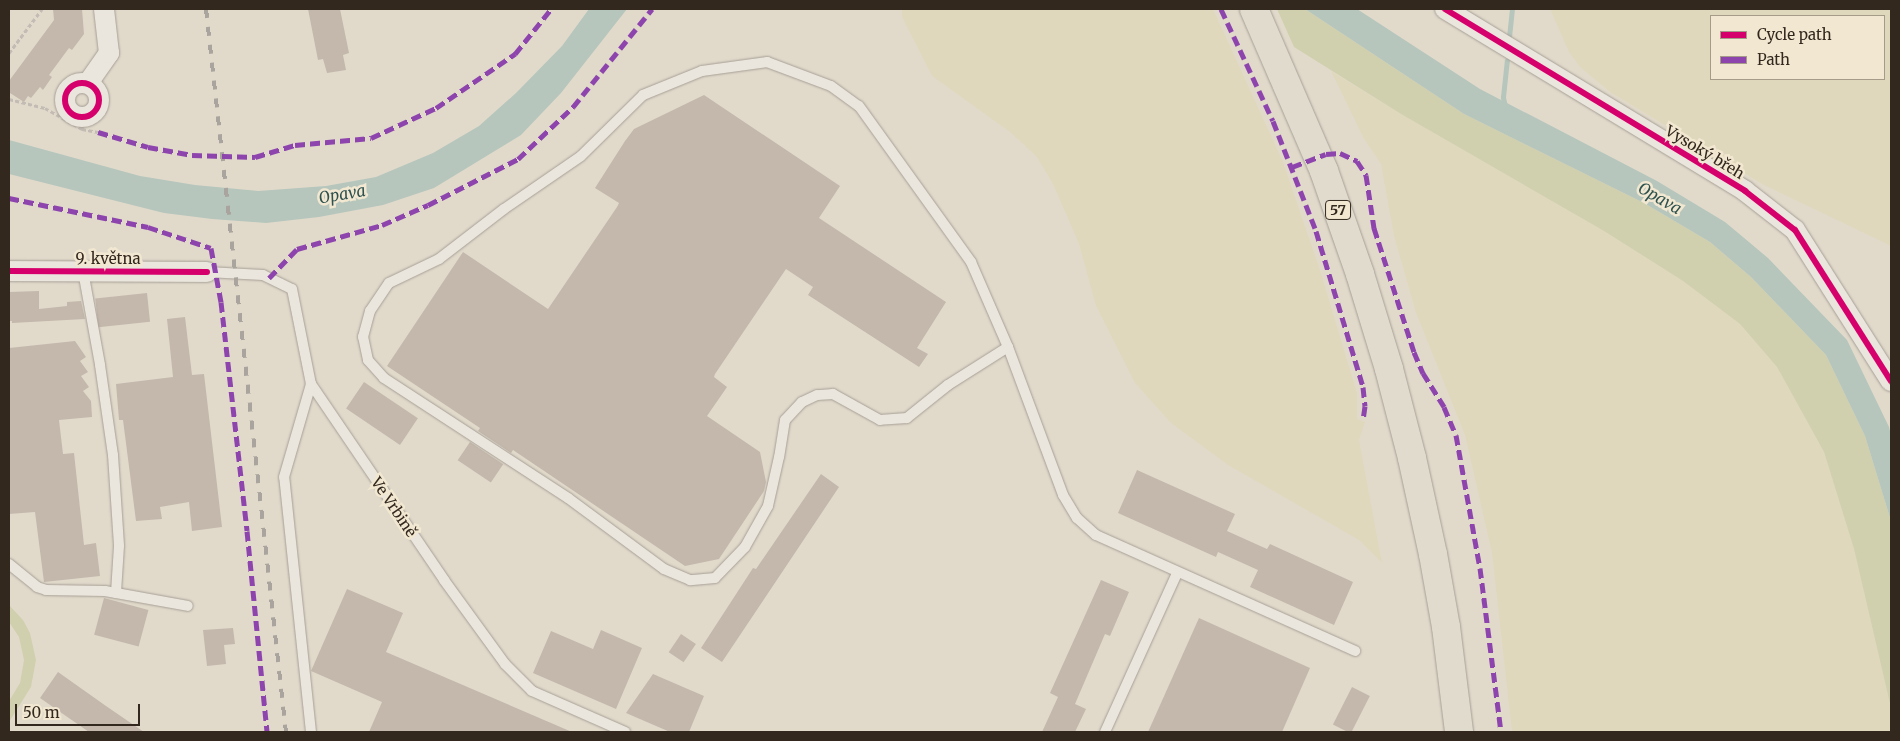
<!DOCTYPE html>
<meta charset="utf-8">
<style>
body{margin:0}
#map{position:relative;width:1900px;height:741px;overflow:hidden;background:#e1dacb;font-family:Merriweather,serif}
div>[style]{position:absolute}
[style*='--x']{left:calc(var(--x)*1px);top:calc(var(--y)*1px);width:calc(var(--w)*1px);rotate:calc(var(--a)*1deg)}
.farmland>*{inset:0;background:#e0d8bc}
.green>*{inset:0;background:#d0d0ae}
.water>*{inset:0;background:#b6c6bc}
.stream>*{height:5px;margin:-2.5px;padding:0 2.5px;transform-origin:2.5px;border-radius:2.5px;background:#b6c6bc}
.building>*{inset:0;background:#c4b8ac;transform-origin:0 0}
.path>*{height:3px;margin-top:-1.5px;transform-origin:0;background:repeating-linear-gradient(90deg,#c2bcb4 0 4px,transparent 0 6.5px)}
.roads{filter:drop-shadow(0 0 1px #a69f95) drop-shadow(0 0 1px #a69f95)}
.service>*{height:10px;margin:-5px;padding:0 5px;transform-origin:5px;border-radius:5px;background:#eae5dd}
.minor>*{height:20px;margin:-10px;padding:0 10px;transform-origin:10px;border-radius:10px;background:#eae5dd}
.minor>.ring{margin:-10px;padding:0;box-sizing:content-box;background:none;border:20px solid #eae5dd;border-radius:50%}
.primary>*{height:28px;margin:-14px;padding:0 14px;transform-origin:14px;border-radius:14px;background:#e1dbce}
.rail>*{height:4px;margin-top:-2px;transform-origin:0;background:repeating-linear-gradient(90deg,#a9a49d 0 9px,transparent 0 18px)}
.quiet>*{height:5px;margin-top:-2.5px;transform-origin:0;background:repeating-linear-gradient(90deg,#8e44ad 0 10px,transparent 0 15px)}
.cycleway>*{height:6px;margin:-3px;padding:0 3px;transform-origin:3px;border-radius:3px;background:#d6006c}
.cycleway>.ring{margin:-3px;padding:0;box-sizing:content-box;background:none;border:6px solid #d6006c;border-radius:50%}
span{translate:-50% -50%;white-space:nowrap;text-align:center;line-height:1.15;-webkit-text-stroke:5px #f2e8d1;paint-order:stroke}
.shield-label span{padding:1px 4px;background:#f2e8d1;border:1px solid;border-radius:4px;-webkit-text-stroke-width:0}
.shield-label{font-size:14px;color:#33281e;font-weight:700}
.street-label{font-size:15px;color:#33281e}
.water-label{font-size:16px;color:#2e524f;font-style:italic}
.frame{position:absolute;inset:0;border:10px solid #33281e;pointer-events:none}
.legend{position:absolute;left:1710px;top:15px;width:175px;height:65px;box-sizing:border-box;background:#f2e8d1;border:1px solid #a69b89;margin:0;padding:6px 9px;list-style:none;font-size:15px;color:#33281e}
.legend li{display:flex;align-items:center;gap:10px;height:25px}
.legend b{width:25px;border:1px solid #a69b89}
.scale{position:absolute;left:15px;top:704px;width:125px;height:22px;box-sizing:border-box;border:2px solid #33281e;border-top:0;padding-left:6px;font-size:15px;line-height:18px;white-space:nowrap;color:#33281e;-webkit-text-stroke:4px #f2e8d1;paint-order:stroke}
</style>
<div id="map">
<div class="farmland">
<i style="clip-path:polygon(902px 9px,1213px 9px,1283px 162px,1320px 270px,1357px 393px,1357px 419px,1365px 422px,1359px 440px,1382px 563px,1359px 540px,1228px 465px,1171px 423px,1135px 383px,1096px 306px,1079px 244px,1053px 184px,1037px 157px,1010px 132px,932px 76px,902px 17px)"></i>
<i style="clip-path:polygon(evenodd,1550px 9px,1891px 9px,1891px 246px,1762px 184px,1610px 92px,1580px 67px,1569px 52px,1550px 9px,1711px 16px,1884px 16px,1884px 79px,1711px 79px,1711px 16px)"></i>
<i style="clip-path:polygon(1331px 71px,1401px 114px,1604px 231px,1683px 281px,1740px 324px,1777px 367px,1824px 452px,1854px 549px,1891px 708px,1891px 732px,1512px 732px,1492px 553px,1465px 435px,1416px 313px,1394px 236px,1381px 164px,1363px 137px)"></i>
</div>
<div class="green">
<i style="clip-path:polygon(1277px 9px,1305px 9px,1464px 114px,1644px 203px,1710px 242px,1751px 277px,1826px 355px,1865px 436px,1891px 521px,1891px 708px,1854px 549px,1824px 452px,1777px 367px,1740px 324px,1683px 281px,1604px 231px,1401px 114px,1294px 47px)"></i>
<i style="clip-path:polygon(9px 605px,23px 620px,30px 633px,36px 660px,31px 687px,9px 722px,9px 701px,20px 683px,24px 660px,19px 637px,9px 622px)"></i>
</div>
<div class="water">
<i style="clip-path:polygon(589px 9px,627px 9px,561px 93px,521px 135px,434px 188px,383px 205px,319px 217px,266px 223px,212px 219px,164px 213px,9px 174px,9px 140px,140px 176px,195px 185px,258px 191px,326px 186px,376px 177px,433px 153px,479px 126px,516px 93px,562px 46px)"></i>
<i style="clip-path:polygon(1305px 9px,1357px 9px,1480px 89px,1657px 181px,1725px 222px,1768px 258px,1847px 340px,1889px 427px,1891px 435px,1891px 521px,1865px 436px,1826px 355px,1751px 277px,1710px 242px,1644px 203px,1464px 114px)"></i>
</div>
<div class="stream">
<i style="--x:1509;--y:37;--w:28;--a:-84"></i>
<i style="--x:1505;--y:106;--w:9;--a:-103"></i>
<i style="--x:1503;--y:97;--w:37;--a:-84"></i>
</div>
<div class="building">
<i style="clip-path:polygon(53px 9px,82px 9px,84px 34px,72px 50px,69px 48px,49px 75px,52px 77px,43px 90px,40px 87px,31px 98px,28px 96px,24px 102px,10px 93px,9px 81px,54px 20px)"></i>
<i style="clip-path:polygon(308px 9px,340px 9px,349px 53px,343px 55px,346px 70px,327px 73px,323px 59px,318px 60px)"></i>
<i style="clip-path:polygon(704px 95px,840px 186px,819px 218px,946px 302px,917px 348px,928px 354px,919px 367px,808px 295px,813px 287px,786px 269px,715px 374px,714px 377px,727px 387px,707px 416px,760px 452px,766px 482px,764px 491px,719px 559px,685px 566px,513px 450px,511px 453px,478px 431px,480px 428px,387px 366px,463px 252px,548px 309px,617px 207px,619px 203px,595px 188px,625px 141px,634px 129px)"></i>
<i style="clip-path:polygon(39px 291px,39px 309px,67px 306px,67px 302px,81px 301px,85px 319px,12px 323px,12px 321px,9px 321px,9px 292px)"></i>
<i style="left:147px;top:293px;width:29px;height:52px;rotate:84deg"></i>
<i style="clip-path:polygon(185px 317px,192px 375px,204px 374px,222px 527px,192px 531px,189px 502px,160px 507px,162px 519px,136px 521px,123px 420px,119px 420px,116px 384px,173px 377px,167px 319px)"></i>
<i style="clip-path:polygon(75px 341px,86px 357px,80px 361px,88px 372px,81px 376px,89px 387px,83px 391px,91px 401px,92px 417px,59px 420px,63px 454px,74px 453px,84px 545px,96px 543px,100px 576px,44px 582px,35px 512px,9px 514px,9px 348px)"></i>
<i style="left:364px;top:382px;width:65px;height:32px;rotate:34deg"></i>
<i style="left:470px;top:442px;width:40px;height:22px;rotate:34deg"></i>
<i style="clip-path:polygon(1137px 470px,1235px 514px,1227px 531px,1267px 549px,1270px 544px,1353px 582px,1334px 625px,1250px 587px,1258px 570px,1218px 552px,1216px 557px,1118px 513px)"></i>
<i style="clip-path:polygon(821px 474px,839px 487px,722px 662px,701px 648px,753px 568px,756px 569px)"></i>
<i style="clip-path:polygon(1101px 580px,1129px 592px,1110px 636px,1105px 634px,1075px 704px,1086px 709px,1075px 732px,1042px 732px,1058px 697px,1050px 693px)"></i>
<i style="clip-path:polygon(347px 589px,403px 613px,386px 652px,572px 732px,369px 732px,382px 702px,311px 671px)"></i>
<i style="left:104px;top:598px;width:46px;height:38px;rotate:15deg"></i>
<i style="clip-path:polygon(1199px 618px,1310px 668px,1282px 732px,1148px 732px)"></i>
<i style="clip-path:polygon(233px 628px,235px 644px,224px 645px,226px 664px,207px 666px,203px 630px)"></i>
<i style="clip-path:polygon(601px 630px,642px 648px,616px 709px,533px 673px,551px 631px,593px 649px)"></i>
<i style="left:681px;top:634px;width:18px;height:22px;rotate:34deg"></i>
<i style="clip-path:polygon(58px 672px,106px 706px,144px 732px,89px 732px,40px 698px)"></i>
<i style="clip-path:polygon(653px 674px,704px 696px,689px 732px,670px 732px,626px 713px)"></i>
<i style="left:1352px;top:687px;width:20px;height:42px;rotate:27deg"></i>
</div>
<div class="path">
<i style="--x:9;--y:53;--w:55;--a:-53.1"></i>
<i style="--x:9;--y:99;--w:37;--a:14"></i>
<i style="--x:45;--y:108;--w:43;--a:29.6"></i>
<i style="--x:82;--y:129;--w:16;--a:11"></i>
<i style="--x:82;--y:129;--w:12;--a:-81"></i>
</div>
<div class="roads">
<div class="service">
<i style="--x:83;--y:271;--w:96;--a:79.7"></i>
<i style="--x:100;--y:365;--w:91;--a:81.8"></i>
<i style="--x:113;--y:455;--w:91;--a:86.2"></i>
<i style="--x:119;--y:546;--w:47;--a:93.7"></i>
<i style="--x:207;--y:272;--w:56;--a:3.1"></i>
<i style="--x:263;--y:275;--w:32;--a:26"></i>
<i style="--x:292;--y:289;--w:97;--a:78.7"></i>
<i style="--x:311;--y:384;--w:237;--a:55.8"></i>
<i style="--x:444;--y:580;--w:104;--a:54"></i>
<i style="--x:505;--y:664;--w:38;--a:45"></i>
<i style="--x:532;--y:691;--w:102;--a:23.8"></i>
<i style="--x:1008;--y:347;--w:71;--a:147.7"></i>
<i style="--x:948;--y:385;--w:53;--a:141.2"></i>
<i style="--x:907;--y:418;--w:27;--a:176"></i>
<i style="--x:880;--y:420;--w:54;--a:-151"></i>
<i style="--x:833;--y:394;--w:16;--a:176"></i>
<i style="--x:817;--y:395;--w:17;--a:155"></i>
<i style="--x:802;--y:402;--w:25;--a:133"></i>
<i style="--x:785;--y:420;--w:37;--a:99"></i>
<i style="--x:779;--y:457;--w:50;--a:102.7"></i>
<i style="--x:768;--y:506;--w:47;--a:119.3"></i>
<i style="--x:745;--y:547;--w:43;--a:134.1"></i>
<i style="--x:715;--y:578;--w:25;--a:175"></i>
<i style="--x:690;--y:580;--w:28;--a:-157"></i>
<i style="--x:664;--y:569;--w:119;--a:-143.5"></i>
<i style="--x:568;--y:498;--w:220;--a:-146.9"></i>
<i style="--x:384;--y:378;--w:24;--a:-132"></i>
<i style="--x:368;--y:360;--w:24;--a:-102"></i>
<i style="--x:363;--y:337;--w:27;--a:-75"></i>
<i style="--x:370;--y:311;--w:34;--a:-56"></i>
<i style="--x:389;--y:283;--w:55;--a:-25.6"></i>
<i style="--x:439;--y:259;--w:82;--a:-37.6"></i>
<i style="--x:504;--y:209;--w:93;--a:-34.5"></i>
<i style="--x:581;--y:156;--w:87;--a:-44.5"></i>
<i style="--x:643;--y:95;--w:64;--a:-22.1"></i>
<i style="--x:702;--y:71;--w:66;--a:-7.9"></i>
<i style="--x:767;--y:62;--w:68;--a:20.6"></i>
<i style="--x:831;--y:86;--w:34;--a:36"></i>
<i style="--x:859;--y:106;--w:192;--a:54.3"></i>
<i style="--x:971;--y:262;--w:93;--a:66.5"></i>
<i style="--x:1008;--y:347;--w:158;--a:69.6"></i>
<i style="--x:1063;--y:495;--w:27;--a:59"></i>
<i style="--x:1077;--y:518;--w:25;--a:42"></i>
<i style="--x:1096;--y:535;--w:284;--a:24.1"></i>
<i style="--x:9;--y:564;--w:36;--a:39"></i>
<i style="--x:37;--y:587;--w:9;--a:18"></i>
<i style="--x:46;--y:590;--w:59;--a:1"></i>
<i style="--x:105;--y:591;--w:84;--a:10.2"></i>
<i style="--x:311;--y:732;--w:256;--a:-96"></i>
<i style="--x:284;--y:477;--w:97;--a:-73.8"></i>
<i style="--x:1105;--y:732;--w:175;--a:-65.6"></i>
</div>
<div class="minor">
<i style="--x:1445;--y:9;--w:351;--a:31.2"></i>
<i style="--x:1745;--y:191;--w:63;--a:38"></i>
<i style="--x:1795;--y:230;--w:179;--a:57.6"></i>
<i class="ring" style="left:65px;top:83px;width:14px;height:14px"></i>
<i style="--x:88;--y:83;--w:37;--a:-55"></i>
<i style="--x:109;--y:53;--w:44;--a:-96.5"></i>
<i style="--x:9;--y:271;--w:198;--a:0.3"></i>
</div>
<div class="primary">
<i style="--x:1254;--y:9;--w:176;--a:66.6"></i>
<i style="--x:1324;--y:171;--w:109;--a:70.7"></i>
<i style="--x:1360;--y:274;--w:99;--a:73"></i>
<i style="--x:1389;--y:369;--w:92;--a:75.5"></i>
<i style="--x:1412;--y:458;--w:98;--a:77.7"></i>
<i style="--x:1433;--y:554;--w:74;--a:79.9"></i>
<i style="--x:1446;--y:627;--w:106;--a:82.9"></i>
</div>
</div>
<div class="rail">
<i style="--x:206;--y:9;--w:727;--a:83.69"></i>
</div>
<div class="quiet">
<i style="--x:1221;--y:9;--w:123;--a:65.1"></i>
<i style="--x:1273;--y:121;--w:118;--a:68.6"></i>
<i style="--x:1316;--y:231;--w:163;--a:73.2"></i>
<i style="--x:1363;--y:387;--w:19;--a:84"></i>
<i style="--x:1365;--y:406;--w:14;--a:98"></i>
<i style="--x:98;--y:132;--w:52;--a:16.7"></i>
<i style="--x:148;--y:147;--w:45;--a:10.3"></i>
<i style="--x:192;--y:155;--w:63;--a:1.8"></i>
<i style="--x:255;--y:157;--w:42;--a:-16.7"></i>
<i style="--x:295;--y:145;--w:76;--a:-5.3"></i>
<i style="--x:371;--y:138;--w:72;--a:-24.8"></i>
<i style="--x:436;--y:108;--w:96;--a:-34.4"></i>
<i style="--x:515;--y:54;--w:58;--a:-51.3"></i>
<i style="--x:1292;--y:167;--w:36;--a:-21"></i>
<i style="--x:1326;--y:154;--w:14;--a:-4"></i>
<i style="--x:1340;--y:153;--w:19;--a:25"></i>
<i style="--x:1357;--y:161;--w:17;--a:57"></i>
<i style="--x:1366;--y:175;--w:54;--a:81.4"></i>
<i style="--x:1374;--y:228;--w:130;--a:72.1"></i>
<i style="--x:1414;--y:352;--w:23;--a:67"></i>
<i style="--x:1423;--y:373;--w:40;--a:58"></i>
<i style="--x:1444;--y:407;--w:30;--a:67"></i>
<i style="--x:1456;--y:435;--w:135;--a:79.8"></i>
<i style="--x:1480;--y:568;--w:165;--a:82.7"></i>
<i style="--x:9;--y:198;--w:142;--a:11.8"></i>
<i style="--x:148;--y:227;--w:66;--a:18.4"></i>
<i style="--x:211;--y:248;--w:55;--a:79.5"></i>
<i style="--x:221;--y:302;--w:230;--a:83.5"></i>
<i style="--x:247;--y:531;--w:202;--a:84.3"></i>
<i style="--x:269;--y:278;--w:40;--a:-46"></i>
<i style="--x:297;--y:249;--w:88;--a:-15.8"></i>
<i style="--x:382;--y:225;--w:50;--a:-23.5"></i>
<i style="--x:428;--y:205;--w:101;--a:-27.1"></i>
<i style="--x:518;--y:159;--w:76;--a:-43.4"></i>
<i style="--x:573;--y:107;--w:126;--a:-51.1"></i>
</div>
<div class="cycleway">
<i style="--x:1445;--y:9;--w:351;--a:31.2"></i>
<i style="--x:1745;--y:191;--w:63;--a:38"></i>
<i style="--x:1795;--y:230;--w:179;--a:57.6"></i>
<i class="ring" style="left:65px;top:83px;width:28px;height:28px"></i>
<i style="--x:9;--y:271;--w:198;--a:0.3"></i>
</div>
<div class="shield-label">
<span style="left:1338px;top:210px">57</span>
</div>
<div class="street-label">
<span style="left:1705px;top:152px;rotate:31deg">Vysoký břeh</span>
<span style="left:108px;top:259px">9. května</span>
<span style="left:394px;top:507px;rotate:56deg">Ve Vrbině</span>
</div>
<div class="water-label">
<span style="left:342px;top:194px;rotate:-10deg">Opava</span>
<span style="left:1660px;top:198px;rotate:30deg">Opava</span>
</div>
<div class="frame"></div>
<ul class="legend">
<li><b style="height:6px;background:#d6006c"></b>Cycle path</li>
<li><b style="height:6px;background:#8e44ad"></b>Path</li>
</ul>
<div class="scale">50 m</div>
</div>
